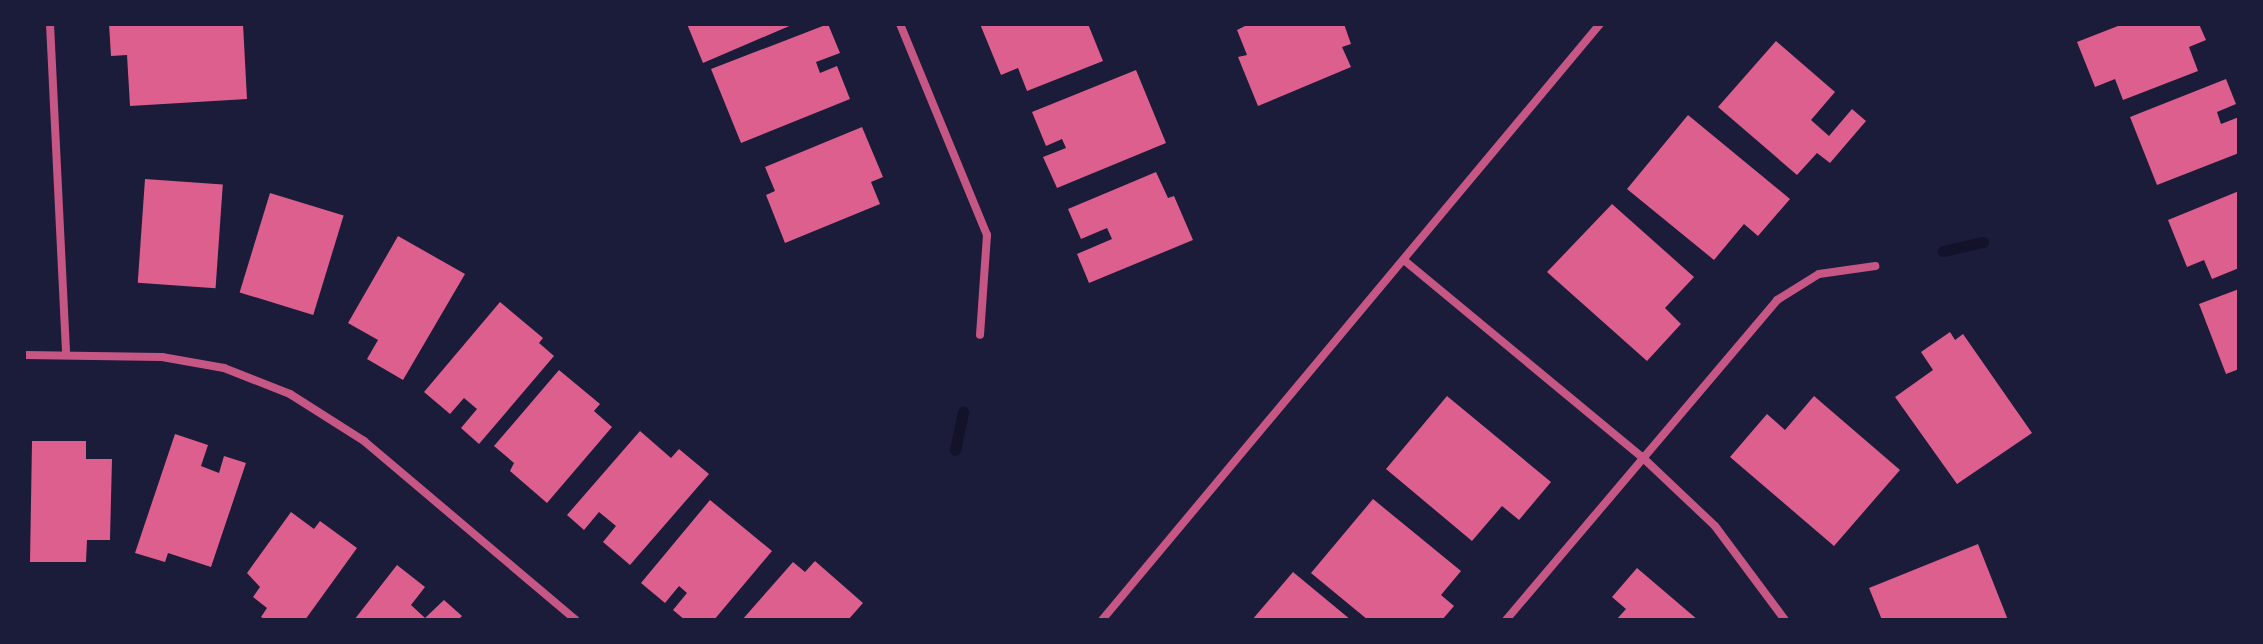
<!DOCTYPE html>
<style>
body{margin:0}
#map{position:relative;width:2263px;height:644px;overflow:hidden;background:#1b1b3a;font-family:Overpass,sans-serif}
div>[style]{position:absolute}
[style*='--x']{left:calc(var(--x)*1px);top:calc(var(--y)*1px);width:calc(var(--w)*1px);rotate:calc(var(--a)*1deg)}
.stream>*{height:11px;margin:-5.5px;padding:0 5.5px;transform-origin:5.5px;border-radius:5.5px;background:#12122b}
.building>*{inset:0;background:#dd5f8e;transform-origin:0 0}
.minor>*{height:8px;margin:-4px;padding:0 4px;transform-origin:4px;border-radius:4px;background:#c65784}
span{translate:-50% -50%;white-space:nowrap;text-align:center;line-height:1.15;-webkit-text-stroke:8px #1b1b3a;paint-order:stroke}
.frame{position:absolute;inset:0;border:26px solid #1b1b3a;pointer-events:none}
</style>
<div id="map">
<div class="stream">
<i style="--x:1943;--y:251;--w:41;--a:-12.7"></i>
<i style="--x:955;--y:450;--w:39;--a:-78"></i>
</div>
<div class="building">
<i style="clip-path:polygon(109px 24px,243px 24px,247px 99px,130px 106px,127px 55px,111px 56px)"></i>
<i style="clip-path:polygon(687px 24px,794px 24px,703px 63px)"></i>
<i style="clip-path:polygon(828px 24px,840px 53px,816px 62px,820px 73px,837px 66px,850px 99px,741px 143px,711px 69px)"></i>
<i style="clip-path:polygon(980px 24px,1088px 24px,1103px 61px,1027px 91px,1018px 68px,1001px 75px)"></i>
<i style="clip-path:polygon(1249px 24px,1344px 24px,1351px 44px,1342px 47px,1351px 67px,1258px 106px,1238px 57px,1247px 55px,1237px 30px)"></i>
<i style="clip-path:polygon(2123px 24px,2199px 24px,2206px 40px,2189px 47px,2198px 71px,2123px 100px,2115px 79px,2095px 87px,2077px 42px)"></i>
<i style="clip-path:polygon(1776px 41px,1835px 92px,1811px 120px,1829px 136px,1852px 109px,1866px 121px,1830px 163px,1817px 153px,1797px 175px,1718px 107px)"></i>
<i style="clip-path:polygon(1136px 70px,1166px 143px,1057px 188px,1043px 157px,1066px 148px,1062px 139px,1046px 146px,1032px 112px)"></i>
<i style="clip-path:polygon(2226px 79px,2236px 104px,2217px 112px,2221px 124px,2239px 117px,2239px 153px,2157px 185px,2130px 117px)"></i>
<i style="clip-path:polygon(1688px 115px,1790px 199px,1758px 236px,1744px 224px,1714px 260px,1627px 189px)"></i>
<i style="clip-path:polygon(862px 127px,883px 177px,871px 182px,880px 204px,785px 243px,766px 195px,775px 191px,765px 167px)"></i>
<i style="clip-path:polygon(1156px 172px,1168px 198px,1174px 196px,1193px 240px,1089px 283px,1077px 254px,1112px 239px,1107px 228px,1081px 239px,1068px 209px)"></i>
<i style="left:145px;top:179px;width:78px;height:104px;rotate:4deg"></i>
<i style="clip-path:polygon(2239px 191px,2239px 268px,2212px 279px,2204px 260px,2187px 267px,2168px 220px)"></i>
<i style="left:270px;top:193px;width:77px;height:104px;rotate:17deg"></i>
<i style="clip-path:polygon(1612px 204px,1694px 277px,1665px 308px,1681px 324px,1647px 361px,1547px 272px)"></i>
<i style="clip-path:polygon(398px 236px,465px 274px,403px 380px,367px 359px,378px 340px,348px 323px)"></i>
<i style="clip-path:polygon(2239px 289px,2239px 369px,2226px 374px,2199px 304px)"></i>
<i style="clip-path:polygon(500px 302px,543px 338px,539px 343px,554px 356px,479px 444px,461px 428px,477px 409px,464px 398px,450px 414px,424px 392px)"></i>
<i style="clip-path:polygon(1950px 332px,1955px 340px,1963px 334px,2032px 433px,1957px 484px,1895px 397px,1933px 370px,1921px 352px)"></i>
<i style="clip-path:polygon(559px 370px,600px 404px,594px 411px,612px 427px,547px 503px,510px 471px,514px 463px,494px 446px)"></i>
<i style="clip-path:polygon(1447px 396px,1551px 482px,1519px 520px,1502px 506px,1472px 541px,1386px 469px)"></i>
<i style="clip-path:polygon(1814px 396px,1900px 470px,1834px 546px,1730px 457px,1767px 414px,1785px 430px)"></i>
<i style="clip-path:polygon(640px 431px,671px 458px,679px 449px,709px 474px,630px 565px,603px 542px,616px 526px,599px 512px,584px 530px,567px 515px)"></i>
<i style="clip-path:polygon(175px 434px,208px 445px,201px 466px,219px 473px,224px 456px,246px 463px,211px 567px,168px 553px,165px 562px,135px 553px)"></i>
<i style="clip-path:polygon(32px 441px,86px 441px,86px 459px,112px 459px,110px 540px,87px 540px,86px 562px,30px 562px)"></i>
<i style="clip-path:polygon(1373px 499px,1461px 571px,1441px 595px,1454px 606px,1442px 620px,1368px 620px,1311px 573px)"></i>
<i style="clip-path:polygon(710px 500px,772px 551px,714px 620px,685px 620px,673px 610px,687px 593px,679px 586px,665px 603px,641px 583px)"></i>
<i style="clip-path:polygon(291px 512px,314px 529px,320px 521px,357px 548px,305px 620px,266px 620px,261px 617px,267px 608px,253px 597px,260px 587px,247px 573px)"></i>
<i style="clip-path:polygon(1978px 544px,2008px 620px,1882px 620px,1869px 588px)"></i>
<i style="clip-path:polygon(815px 561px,863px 603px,848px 620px,742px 620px,793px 562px,805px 572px)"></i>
<i style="clip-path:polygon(397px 565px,425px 587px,411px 605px,425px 618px,444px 600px,462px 616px,458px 620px,354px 620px)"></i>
<i style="clip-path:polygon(1637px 568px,1698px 620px,1616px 620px,1626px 609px,1612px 597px)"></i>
<i style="clip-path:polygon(1293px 572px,1351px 620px,1252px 620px)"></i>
</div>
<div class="minor">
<i style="--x:50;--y:24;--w:329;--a:87.2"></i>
<i style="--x:900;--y:24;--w:228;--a:67.6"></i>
<i style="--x:987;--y:235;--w:100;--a:94"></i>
<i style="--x:1405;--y:261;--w:306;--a:39.6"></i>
<i style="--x:1641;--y:456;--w:102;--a:43.4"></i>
<i style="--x:1715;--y:526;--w:117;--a:53.3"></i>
<i style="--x:24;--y:355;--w:138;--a:0.8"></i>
<i style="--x:162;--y:357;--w:63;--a:10.1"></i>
<i style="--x:224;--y:368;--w:71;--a:21.5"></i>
<i style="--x:290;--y:394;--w:88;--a:32.4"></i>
<i style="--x:364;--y:441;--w:277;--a:40.2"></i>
<i style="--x:1102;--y:620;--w:777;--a:-50.12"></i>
<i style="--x:1506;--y:620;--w:419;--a:-49.7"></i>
<i style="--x:1777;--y:300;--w:49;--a:-31.8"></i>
<i style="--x:1819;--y:274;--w:57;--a:-8.1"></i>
</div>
<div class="frame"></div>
</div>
